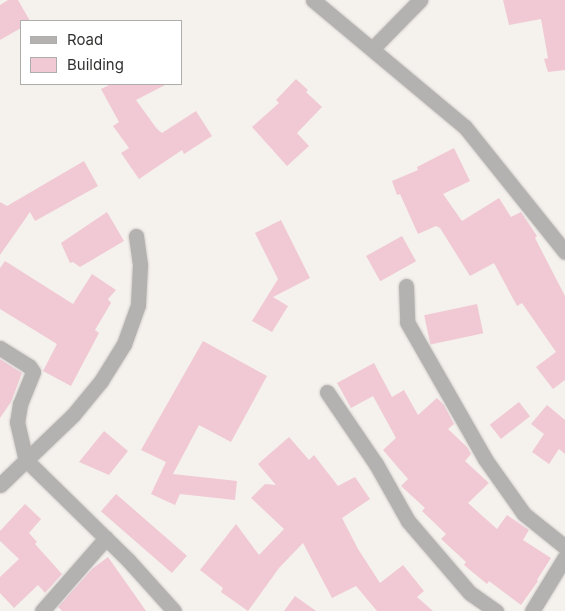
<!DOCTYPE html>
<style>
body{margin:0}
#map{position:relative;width:565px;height:611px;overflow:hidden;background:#f5f1ed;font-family:Inter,sans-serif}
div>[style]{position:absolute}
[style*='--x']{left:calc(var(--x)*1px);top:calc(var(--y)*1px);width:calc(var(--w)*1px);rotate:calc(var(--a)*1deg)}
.building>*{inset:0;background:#f0c9d5;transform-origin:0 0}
.roads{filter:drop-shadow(0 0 1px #d2cecb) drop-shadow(0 0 1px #d2cecb)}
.minor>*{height:15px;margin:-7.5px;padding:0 7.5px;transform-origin:7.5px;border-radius:7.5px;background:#b4b2b1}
span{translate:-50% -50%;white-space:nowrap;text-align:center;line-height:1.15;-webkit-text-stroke:4px #fff;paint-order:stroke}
.legend{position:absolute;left:20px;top:20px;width:162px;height:65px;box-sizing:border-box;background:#fff;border:1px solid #adadac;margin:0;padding:6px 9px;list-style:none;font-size:15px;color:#333130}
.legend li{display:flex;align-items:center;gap:10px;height:25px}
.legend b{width:25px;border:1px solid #adadac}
</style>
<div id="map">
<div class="building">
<i style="clip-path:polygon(8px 0,18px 0,30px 21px,21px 21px,21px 28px,0 40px,0 5px)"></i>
<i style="clip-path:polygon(503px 0,565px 0,565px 70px,548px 72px,544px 59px,548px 58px,541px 19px,509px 25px)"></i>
<i style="clip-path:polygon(296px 79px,308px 90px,306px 92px,322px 107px,297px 133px,309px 146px,287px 166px,252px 127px,279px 103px,276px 100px)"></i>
<i style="clip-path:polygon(111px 84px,167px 84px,136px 100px,157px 129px,162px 133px,196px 111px,212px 136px,184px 154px,182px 150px,139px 179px,121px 153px,129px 148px,113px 126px,119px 122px,101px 89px)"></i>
<i style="clip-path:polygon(454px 148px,470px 181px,443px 194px,462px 221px,499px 198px,511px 217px,521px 212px,537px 236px,535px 238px,565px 296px,565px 380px,553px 389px,536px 367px,556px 352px,522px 303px,517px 306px,494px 263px,470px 276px,440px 228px,436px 226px,418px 234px,400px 194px,397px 195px,392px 181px,418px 170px,417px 167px)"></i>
<i style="clip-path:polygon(84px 161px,98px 186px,35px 221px,30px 212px,0 255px,0 202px,7px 206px)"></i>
<i style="clip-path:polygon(107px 212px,124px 241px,80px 267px,73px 262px,70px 263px,61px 243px)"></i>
<i style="clip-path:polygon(281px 220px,310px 278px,273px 297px,288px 306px,272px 332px,252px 321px,278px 279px,255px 233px)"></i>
<i style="left:402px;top:236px;width:29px;height:41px;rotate:61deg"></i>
<i style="clip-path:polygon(5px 261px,73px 304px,92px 274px,116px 290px,108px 299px,111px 303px,95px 330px,99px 333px,71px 386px,43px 371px,57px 344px,0 309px,0 268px)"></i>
<i style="left:477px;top:304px;width:30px;height:54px;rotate:78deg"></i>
<i style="clip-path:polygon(203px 341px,267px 376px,231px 442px,199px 425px,173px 474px,237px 481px,235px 500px,180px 494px,175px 505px,151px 494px,166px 462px,141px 450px)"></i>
<i style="clip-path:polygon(0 359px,22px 373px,11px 402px,0 418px)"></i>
<i style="clip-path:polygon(374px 363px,392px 397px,404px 390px,418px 415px,437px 398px,444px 405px,454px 424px,448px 429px,467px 447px,471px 454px,465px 461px,489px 483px,468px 503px,497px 529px,507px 515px,529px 530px,523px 540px,551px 558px,537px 580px,538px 581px,521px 605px,489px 581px,487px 584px,464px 565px,466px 562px,441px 539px,446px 534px,422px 511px,425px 508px,401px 486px,408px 479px,383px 450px,396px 438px,373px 396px,351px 408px,337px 383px)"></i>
<i style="left:519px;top:402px;width:18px;height:37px;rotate:52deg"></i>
<i style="clip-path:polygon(547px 405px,565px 420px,565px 454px,559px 449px,549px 464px,532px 452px,544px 434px,531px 424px)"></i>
<i style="clip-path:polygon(104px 431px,128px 451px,109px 475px,79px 462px)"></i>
<i style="clip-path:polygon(289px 437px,309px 460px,314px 455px,338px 486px,355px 477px,370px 499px,342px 518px,358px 549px,380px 583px,403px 565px,424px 591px,417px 597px,433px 611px,377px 611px,356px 586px,332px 598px,303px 543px,279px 568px,248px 611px,221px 592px,223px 588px,200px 570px,236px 524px,259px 555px,284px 529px,251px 498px,265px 484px,276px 485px,258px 464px)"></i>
<i style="left:116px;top:494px;width:94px;height:23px;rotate:41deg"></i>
<i style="clip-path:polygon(25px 504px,41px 519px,29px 533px,37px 542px,35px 544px,62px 574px,45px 593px,38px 585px,14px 608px,0 593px,0 577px,19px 559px,0 541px,0 531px)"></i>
<i style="clip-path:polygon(108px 557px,146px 611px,62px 611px,58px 607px,92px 569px)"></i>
<i style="clip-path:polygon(295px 596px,316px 611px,284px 611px)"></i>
</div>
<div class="roads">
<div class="minor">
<i style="--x:313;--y:0;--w:198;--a:39.9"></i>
<i style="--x:465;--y:127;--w:160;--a:51.3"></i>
<i style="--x:372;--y:49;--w:69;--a:-45.6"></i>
<i style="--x:136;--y:236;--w:29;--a:82"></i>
<i style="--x:140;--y:265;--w:40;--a:92.9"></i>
<i style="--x:138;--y:305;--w:41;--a:109.7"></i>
<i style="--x:124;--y:344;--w:44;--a:121.9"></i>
<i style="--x:101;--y:381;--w:44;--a:129.5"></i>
<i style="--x:73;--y:415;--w:65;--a:136.2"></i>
<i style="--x:26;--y:460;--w:144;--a:44.4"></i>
<i style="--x:129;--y:561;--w:67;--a:48"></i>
<i style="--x:406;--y:286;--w:36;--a:88"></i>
<i style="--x:407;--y:322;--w:158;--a:60.3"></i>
<i style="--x:485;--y:459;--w:67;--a:54.7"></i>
<i style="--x:524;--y:514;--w:53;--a:38.8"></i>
<i style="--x:0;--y:348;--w:34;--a:32"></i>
<i style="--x:29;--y:366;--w:7;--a:56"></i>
<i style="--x:33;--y:372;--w:35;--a:112"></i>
<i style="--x:20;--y:404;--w:18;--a:99"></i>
<i style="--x:17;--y:422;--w:39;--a:77"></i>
<i style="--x:26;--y:460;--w:36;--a:136"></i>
<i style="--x:327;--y:392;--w:87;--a:55.8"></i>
<i style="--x:376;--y:464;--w:65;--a:60.7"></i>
<i style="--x:408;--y:521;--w:95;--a:49.3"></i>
<i style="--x:470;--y:593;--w:32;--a:35"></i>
<i style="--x:42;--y:611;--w:97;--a:-48.8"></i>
<i style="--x:532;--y:611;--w:63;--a:-58.6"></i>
</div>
</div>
<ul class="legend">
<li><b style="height:6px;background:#b4b2b1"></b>Road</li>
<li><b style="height:14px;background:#f0c9d5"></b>Building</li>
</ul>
</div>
